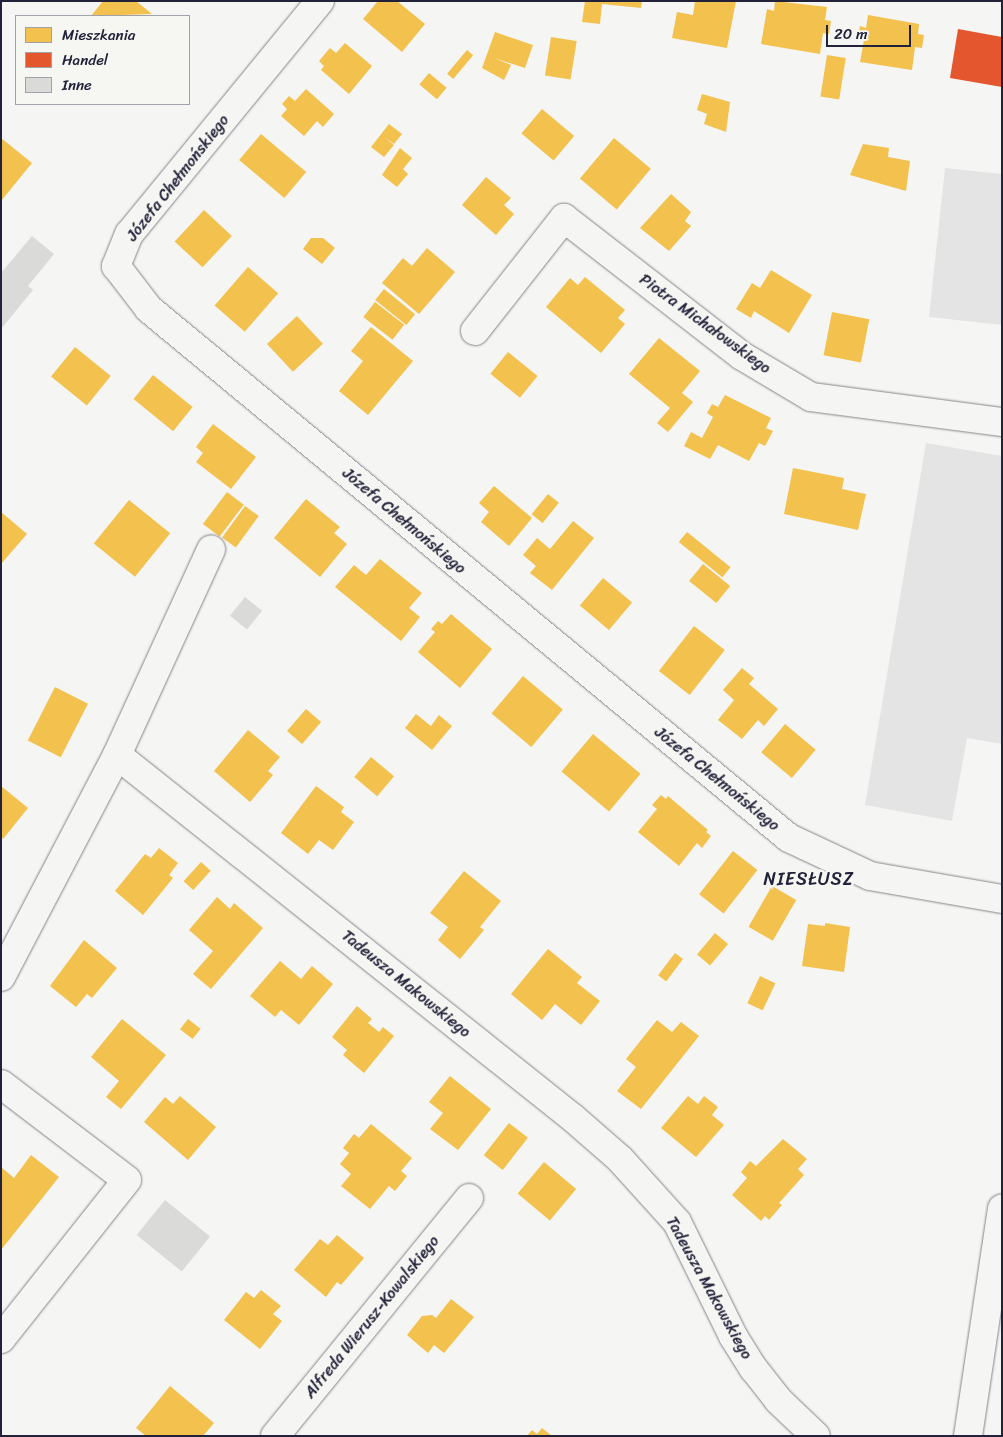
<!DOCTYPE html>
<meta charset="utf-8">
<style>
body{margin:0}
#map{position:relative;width:1003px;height:1437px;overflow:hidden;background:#f5f5f3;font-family:Sriracha,sans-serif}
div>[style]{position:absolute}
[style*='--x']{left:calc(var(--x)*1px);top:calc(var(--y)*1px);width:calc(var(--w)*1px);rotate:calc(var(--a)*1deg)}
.green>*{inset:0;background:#e4e4e4}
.homes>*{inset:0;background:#f2c14e;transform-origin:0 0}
.shops>*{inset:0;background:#e4572e}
.building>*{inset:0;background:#dadad9;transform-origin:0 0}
.roads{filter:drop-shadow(0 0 1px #858589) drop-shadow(0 0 1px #858589)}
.minor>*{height:28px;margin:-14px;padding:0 14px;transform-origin:14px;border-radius:14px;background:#f5f5f3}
span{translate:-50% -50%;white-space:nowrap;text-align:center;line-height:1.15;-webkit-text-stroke:5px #f6f6f2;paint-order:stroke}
.street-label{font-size:16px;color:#22223b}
.neighbourhood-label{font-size:18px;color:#22223b;letter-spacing:1px}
.frame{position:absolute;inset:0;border:2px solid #22223b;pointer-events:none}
.legend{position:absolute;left:15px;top:15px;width:175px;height:90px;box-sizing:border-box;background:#f6f6f2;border:1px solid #a1a1a9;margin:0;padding:6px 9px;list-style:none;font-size:15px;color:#22223b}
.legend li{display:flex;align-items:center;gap:10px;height:25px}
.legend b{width:25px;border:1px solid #a1a1a9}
.scale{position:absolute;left:826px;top:25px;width:85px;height:22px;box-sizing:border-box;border:2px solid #22223b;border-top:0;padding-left:6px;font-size:15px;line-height:18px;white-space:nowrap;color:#22223b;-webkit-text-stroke:4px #f6f6f2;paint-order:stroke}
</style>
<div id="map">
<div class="green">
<i style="clip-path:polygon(945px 168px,1002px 174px,1002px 325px,929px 317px)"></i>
<i style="clip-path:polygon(926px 443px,1002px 456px,1002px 744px,967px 738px,952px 821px,865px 805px)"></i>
</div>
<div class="homes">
<i style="clip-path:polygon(103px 1px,136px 1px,152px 14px,91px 16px)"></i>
<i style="clip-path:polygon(378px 1px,397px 1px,425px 24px,402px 52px,363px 19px)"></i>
<i style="clip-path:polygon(585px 1px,642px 1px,641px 8px,602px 4px,600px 24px,582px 22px)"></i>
<i style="clip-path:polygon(695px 1px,736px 1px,727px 48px,672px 38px,677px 12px,693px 15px)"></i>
<i style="clip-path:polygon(775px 1px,827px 7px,825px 20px,831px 21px,829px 34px,823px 33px,820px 54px,761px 44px,767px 9px,774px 11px)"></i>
<i style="clip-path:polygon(868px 15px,919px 24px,918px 34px,924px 35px,922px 48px,915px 47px,912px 70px,860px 62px,864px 40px,858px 39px,860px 26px,866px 28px)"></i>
<i style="clip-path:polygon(495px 32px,533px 45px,525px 68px,494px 58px,511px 65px,504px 80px,482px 68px)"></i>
<i style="left:551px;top:37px;width:26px;height:39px;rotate:9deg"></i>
<i style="clip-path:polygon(345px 43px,372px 66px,349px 94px,321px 70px,324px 66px,319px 61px,330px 48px,336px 53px)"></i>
<i style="left:467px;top:50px;width:8px;height:31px;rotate:40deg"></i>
<i style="left:827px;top:55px;width:19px;height:42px;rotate:9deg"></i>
<i style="left:429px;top:73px;width:23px;height:15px;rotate:40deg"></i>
<i style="clip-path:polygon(306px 89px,334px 114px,323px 127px,317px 121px,304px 136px,281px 116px,287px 109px,282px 104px,289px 96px,295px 101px)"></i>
<i style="clip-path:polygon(702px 94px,730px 102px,726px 132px,704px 124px,707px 114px,697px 110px)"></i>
<i style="left:542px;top:109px;width:42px;height:32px;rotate:40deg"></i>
<i style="clip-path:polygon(389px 124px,402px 134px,394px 144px,384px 137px,394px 145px,384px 157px,371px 147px)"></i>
<i style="left:261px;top:134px;width:59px;height:34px;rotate:40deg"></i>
<i style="clip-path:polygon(1px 138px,32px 163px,1px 201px)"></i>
<i style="left:614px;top:138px;width:48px;height:53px;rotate:40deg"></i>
<i style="clip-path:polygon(863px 144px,889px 148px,888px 157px,910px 161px,906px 191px,850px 175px)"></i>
<i style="clip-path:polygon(400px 148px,412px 158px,403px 169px,408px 174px,397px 187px,382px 175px)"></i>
<i style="clip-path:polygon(486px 177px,511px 198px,504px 205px,514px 214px,496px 235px,462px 205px)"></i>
<i style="clip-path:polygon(671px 194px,691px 212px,685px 221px,691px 226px,669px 251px,640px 228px)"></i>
<i style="left:204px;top:210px;width:38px;height:43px;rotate:43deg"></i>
<i style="clip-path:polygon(311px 238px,323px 238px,335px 248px,322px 264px,303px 249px)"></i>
<i style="clip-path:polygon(427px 248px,455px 272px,419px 314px,382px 283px,403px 258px,412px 266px)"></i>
<i style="left:248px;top:267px;width:40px;height:51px;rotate:41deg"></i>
<i style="clip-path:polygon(771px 270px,812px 295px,789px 333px,754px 311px,751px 318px,736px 309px,752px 283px,760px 288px)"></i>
<i style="clip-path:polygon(585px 277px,625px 310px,618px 318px,625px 324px,601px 353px,546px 307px,570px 278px,578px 285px)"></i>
<i style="left:384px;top:289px;width:40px;height:14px;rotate:39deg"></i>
<i style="left:375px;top:302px;width:37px;height:19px;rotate:38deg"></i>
<i style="left:832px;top:312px;width:38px;height:44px;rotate:11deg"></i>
<i style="left:297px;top:316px;width:38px;height:41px;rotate:47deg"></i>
<i style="clip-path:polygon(371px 327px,413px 361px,368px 415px,339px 391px,363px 361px,351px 351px)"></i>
<i style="clip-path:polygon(659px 338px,700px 371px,682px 393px,693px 402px,668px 432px,657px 423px,670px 408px,629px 374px)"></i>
<i style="left:75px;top:347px;width:46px;height:38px;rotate:39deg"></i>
<i style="left:508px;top:352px;width:38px;height:28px;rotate:39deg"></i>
<i style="left:153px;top:375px;width:51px;height:31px;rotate:39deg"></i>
<i style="clip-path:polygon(725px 395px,771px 418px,766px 428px,773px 431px,765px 446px,759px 443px,749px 461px,718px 445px,710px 459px,684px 446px,691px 432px,702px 438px,713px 417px,707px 413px,712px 404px,718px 407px)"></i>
<i style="clip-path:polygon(213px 424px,256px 457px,231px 489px,196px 462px,203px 453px,196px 447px)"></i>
<i style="clip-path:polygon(793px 468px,844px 478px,842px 489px,866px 494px,858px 530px,784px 514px)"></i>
<i style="clip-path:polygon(494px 486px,532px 518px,509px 546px,481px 522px,489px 512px,479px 503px)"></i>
<i style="left:227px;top:492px;width:21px;height:40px;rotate:37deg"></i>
<i style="left:548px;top:494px;width:14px;height:26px;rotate:39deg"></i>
<i style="clip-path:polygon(306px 499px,340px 527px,334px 533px,347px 544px,320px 577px,274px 538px)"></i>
<i style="left:129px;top:500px;width:53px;height:56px;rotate:39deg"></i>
<i style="left:245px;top:506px;width:17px;height:39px;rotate:36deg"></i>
<i style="clip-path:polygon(1px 512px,27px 534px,1px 564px)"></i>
<i style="clip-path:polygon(573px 521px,594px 538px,552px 590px,530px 573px,536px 566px,523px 555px,537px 538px,550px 549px)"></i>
<i style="left:687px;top:532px;width:56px;height:13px;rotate:39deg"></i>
<i style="clip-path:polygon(380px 559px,422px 593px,409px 608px,420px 617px,401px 641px,335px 587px,354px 565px,366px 575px)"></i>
<i style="left:703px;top:564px;width:35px;height:22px;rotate:39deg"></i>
<i style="left:603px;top:578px;width:38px;height:36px;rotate:40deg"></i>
<i style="clip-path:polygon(451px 614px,492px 649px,460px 688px,418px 652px,435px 632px,431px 629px,438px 621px,442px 624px)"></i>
<i style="left:694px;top:626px;width:39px;height:57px;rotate:38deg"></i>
<i style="clip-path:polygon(742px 668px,754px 678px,749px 684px,778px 709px,764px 726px,758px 720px,742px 739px,718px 720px,734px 700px,723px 690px)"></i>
<i style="left:523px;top:676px;width:52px;height:49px;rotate:40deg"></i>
<i style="left:55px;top:687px;width:37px;height:60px;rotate:27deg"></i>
<i style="left:306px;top:709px;width:20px;height:29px;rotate:41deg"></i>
<i style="clip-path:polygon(416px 714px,431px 726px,439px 715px,452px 726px,432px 750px,405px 728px)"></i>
<i style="left:785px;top:724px;width:40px;height:37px;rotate:40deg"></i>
<i style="clip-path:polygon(248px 730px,280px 757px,268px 771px,273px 775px,250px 802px,214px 771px)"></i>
<i style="left:593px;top:734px;width:62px;height:49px;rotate:40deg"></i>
<i style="left:371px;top:757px;width:30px;height:26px;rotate:40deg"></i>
<i style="clip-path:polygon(1px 786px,28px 808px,3px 839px,1px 837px)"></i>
<i style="clip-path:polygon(316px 786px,344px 807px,341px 812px,354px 822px,333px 850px,319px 840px,308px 854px,281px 833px)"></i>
<i style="clip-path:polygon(661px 795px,666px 799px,668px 796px,708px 830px,706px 832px,711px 836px,702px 848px,697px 843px,679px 866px,638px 832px,657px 809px,652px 805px)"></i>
<i style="clip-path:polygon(159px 848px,178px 863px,169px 875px,173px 878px,143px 915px,115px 891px,145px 854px,151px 858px)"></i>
<i style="left:733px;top:851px;width:31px;height:55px;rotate:38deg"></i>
<i style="left:201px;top:862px;width:13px;height:26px;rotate:42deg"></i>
<i style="clip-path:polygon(464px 871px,501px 901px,480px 927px,484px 930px,460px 959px,438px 940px,448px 927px,430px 913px)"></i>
<i style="left:772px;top:886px;width:28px;height:47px;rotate:30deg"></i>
<i style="clip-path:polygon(217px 897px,230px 909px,234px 903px,263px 928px,211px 989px,193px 974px,213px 951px,189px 930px)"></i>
<i style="clip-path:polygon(825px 923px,850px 927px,844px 972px,802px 966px,808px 924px,825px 926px)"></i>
<i style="left:715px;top:933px;width:17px;height:28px;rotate:40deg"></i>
<i style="clip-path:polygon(84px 940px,117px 968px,92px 998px,87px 994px,76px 1007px,50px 986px)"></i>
<i style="clip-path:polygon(548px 949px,582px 977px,577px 983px,600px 1001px,581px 1025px,555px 1004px,542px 1020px,511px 994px)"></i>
<i style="left:675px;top:953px;width:10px;height:28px;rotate:37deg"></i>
<i style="clip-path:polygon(280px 961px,301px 979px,312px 966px,333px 984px,299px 1025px,281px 1010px,275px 1017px,250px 996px)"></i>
<i style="left:760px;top:976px;width:17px;height:30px;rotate:25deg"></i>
<i style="clip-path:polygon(357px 1006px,372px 1019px,368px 1023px,379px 1032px,383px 1027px,394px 1036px,364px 1073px,343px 1055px,347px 1050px,332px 1037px)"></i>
<i style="clip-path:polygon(122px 1019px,166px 1055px,121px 1109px,106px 1097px,119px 1081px,91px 1057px)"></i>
<i style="left:188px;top:1019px;width:16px;height:13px;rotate:38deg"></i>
<i style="clip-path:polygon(657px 1020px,672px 1032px,681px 1022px,699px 1036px,641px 1109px,617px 1091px,636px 1067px,626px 1059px)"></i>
<i style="clip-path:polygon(450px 1076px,491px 1109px,458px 1150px,430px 1129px,443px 1113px,429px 1102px)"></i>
<i style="clip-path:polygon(180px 1096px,216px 1127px,188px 1160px,144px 1122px,165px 1097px,173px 1104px)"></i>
<i style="clip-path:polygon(688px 1096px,698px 1104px,704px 1096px,718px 1107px,712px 1115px,724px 1125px,696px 1157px,661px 1128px)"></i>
<i style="left:509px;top:1123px;width:24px;height:41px;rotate:38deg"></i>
<i style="clip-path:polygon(371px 1124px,412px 1158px,401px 1171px,407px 1176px,395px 1191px,389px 1186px,370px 1209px,341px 1186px,351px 1174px,340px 1164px,349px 1153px,343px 1148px,354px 1134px,359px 1138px)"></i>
<i style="clip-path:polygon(783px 1139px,807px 1159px,798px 1169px,804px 1175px,779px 1203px,782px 1205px,769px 1220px,765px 1216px,761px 1221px,732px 1195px,747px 1178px,741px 1172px,750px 1161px,756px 1166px)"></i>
<i style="clip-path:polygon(31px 1155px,59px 1177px,1px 1250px,1px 1167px,14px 1178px)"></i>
<i style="left:544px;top:1162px;width:42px;height:41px;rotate:40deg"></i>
<i style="clip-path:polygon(337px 1235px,364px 1258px,341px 1285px,337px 1282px,326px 1297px,294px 1270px,320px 1239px,328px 1245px)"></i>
<i style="clip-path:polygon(261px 1290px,281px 1306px,273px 1314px,282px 1321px,260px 1349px,224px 1320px,246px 1292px,254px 1298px)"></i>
<i style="clip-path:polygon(451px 1299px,474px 1317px,444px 1353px,434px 1345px,428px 1353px,407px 1335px,422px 1316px,432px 1315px,436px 1318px)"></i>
<i style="clip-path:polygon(170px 1386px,214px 1423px,203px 1436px,146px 1436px,136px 1428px)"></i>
<i style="clip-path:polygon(542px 1428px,552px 1436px,527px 1436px,532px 1430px,537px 1434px)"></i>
</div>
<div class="shops">
<i style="clip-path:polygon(958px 29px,1002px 37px,1002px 87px,950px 78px)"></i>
</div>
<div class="building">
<i style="clip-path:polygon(32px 236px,54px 254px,28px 286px,33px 290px,1px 329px,1px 273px)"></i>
<i style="left:245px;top:597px;width:22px;height:24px;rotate:39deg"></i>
<i style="left:165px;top:1200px;width:58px;height:45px;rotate:39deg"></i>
</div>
<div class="roads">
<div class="minor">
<i style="--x:320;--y:1;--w:301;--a:129.3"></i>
<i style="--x:129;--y:234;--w:35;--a:112"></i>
<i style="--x:116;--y:266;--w:54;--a:52.5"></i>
<i style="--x:149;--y:309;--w:830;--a:39.58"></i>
<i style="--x:789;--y:838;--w:89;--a:25.1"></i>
<i style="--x:870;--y:876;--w:134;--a:9.9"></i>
<i style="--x:475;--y:331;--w:144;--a:-51.8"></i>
<i style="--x:564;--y:218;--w:225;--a:37.8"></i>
<i style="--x:742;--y:356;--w:80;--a:30.7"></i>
<i style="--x:811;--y:397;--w:193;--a:7.5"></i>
<i style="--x:117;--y:755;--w:583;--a:38.52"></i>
<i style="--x:573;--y:1118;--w:62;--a:41.1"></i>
<i style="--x:620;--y:1159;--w:85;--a:47.9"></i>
<i style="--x:677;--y:1222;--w:127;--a:63.8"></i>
<i style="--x:733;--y:1336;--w:39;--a:58"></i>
<i style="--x:754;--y:1369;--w:39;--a:52"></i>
<i style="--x:778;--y:1400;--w:52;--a:43.5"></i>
<i style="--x:1;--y:977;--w:250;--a:-62.4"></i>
<i style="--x:117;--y:755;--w:226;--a:-65.4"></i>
<i style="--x:1;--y:1084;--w:158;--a:37.3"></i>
<i style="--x:127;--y:1180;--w:203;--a:128.4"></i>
<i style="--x:275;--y:1436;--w:307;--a:-50.8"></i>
<i style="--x:968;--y:1436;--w:230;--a:-81.5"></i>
</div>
</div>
<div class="street-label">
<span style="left:178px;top:178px;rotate:-52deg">Józefa Chełmońskiego</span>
<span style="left:705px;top:324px;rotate:36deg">Piotra Michałowskiego</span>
<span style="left:404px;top:521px;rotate:40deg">Józefa Chełmońskiego</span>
<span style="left:717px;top:779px;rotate:39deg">Józefa Chełmońskiego</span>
<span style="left:406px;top:984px;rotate:39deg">Tadeusza Makowskiego</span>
<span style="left:709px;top:1288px;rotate:61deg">Tadeusza Makowskiego</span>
<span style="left:372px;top:1317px;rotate:-51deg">Alfreda Wierusz-Kowalskiego</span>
</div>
<div class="neighbourhood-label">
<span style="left:809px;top:879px">NIESŁUSZ</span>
</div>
<div class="frame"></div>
<ul class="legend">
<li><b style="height:14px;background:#f2c14e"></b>Mieszkania</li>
<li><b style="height:14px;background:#e4572e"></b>Handel</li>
<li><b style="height:14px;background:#dadad9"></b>Inne</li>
</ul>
<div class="scale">20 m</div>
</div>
